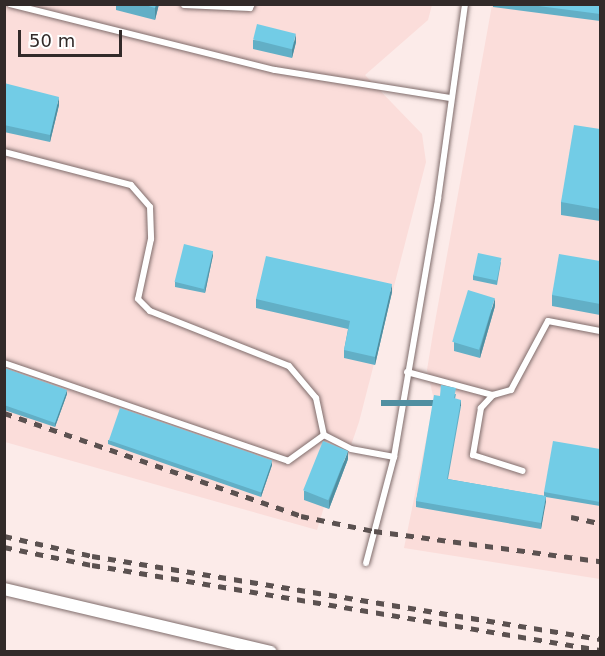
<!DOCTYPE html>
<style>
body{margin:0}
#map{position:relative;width:605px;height:656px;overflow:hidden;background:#fcebe9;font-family:"DejaVu Sans",sans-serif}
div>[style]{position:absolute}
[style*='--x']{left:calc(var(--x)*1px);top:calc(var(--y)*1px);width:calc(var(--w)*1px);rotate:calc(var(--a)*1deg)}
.built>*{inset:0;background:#fbddda}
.roads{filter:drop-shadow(0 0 2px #7f6c6b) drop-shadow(0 0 2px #7f6c6b)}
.service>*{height:6px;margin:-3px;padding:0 3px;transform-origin:3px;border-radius:3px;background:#fff}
.minor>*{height:12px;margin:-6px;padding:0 6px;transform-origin:6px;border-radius:6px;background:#fff}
.rail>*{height:4.5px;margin-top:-2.25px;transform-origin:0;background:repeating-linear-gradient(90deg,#5b5150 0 8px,transparent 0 16px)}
.wall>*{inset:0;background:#62afc6}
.shaded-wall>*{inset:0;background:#508fa1;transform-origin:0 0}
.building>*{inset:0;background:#72cce6;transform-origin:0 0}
span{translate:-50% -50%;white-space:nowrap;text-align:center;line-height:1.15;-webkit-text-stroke:4.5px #fff;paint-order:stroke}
.frame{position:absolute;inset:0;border:6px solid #322a29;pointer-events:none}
.scale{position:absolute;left:18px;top:30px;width:104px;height:27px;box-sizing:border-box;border:3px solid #322a29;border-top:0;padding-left:8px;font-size:18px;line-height:21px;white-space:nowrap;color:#322a29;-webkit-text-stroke:4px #fff;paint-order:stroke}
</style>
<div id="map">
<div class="built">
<i style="clip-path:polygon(4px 5px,432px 5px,428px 20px,365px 75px,422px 134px,426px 162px,359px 422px,329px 509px,324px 507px,317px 530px,5px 442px)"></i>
<i style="clip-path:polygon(492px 5px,600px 5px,600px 579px,404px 548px,434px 400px,427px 370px,433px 333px)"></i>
</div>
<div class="roads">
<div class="service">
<i style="--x:10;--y:4;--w:273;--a:14"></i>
<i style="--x:275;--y:70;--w:176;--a:9.1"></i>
<i style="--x:184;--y:5;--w:66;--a:2.6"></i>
<i style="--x:250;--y:8;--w:4;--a:-63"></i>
<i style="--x:4;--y:152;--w:131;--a:14.6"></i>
<i style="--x:131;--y:185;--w:29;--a:49"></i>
<i style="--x:150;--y:207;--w:32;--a:88"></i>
<i style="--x:151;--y:239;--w:61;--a:102.2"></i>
<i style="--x:138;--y:299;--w:17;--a:45"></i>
<i style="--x:150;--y:311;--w:149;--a:21.6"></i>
<i style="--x:289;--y:366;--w:42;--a:49.8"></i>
<i style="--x:316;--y:398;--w:38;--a:78"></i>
<i style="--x:324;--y:435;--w:30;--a:27"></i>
<i style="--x:351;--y:449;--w:44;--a:10.5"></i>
<i style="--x:4;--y:363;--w:300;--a:19"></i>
<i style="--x:288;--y:461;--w:44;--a:-35.8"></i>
<i style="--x:407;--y:372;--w:89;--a:15"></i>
<i style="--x:493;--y:395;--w:19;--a:-16"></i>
<i style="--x:511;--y:390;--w:78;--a:-61.8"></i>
<i style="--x:548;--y:321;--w:53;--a:10.9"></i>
<i style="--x:493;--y:395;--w:18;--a:133"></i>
<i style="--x:481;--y:408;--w:48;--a:99.7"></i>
<i style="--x:473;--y:455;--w:52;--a:17.7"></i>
<i style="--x:366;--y:563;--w:110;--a:-75.2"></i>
<i style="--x:394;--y:457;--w:262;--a:-80.3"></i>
<i style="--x:438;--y:199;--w:197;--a:-82.1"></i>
</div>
<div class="minor">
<i style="--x:4;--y:589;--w:274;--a:13.3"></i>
</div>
</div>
<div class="rail">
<i style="--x:4;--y:413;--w:314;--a:19.1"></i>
<i style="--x:301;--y:516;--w:75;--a:11.6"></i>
<i style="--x:374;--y:531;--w:228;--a:7.6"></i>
<i style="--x:571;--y:517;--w:30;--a:12"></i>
<i style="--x:4;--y:536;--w:90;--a:12.8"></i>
<i style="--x:92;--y:556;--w:515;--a:9.28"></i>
<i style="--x:4;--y:547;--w:90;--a:11.6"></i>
<i style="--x:92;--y:565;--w:515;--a:9.5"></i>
</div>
<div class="wall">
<i style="clip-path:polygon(116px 4px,159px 4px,155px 20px,116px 10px)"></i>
<i style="clip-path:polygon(493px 4px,600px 4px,600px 21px,493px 7px)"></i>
<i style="clip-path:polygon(253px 40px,296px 42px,292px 58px,253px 49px)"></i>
<i style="clip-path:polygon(4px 83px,59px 105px,50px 142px,4px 132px)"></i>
<i style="clip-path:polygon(600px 129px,600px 221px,561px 215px,561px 202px)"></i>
<i style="clip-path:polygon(213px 255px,205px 293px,175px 287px,175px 282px)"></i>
<i style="clip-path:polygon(600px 261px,600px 315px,552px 306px,552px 295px)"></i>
<i style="clip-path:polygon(501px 262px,497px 285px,473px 280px,473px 275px)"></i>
<i style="clip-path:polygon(392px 292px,375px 365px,344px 358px,344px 350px,348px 329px,256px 308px,256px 299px)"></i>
<i style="clip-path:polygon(495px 306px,480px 358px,454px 351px,454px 342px)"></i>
<i style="clip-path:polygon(4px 368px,67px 394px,55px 427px,4px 410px)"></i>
<i style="clip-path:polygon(456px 394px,455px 399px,461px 406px,448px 479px,544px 496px,544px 492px,600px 449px,600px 506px,546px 497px,541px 529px,416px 507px,416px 501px,440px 396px)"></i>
<i style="clip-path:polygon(108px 440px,272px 465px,261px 497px,108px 444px)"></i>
<i style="clip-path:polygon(348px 459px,329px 509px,304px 500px,304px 491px)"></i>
</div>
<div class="shaded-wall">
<i style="clip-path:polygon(156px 4px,159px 4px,155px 20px,155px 8px)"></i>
<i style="clip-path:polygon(296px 34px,296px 42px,292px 58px,292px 50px)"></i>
<i style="clip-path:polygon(59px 97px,59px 105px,50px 142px,50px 135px)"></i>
<i style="clip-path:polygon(213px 251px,213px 255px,205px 293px,205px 289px)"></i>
<i style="clip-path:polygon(392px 284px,392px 292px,375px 365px,375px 357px)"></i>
<i style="clip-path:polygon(495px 298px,495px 306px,480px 358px,480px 350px)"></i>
<i style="clip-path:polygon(67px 390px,67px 394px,55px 427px,55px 423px)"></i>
<i style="left:461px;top:400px;width:6px;height:80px;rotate:90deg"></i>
<i style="clip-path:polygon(348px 451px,348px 459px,329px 509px,329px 501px)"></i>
<i style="clip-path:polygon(272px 461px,272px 465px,261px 497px,261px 493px)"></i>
<i style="clip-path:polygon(546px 496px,546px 502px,541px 529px,541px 523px)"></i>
</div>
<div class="building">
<i style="clip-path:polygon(142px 4px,156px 4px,155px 8px)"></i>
<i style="clip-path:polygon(523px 4px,600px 4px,600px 14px)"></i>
<i style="left:257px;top:24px;width:40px;height:16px;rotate:14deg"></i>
<i style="clip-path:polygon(4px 83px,59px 97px,50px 135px,4px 125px)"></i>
<i style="clip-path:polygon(574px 125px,600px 129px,600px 209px,561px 202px)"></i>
<i style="left:184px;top:244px;width:30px;height:39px;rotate:14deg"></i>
<i style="left:478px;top:253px;width:24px;height:23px;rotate:12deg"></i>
<i style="clip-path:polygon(559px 254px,600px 261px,600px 304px,552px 295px)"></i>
<i style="clip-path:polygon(266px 256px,392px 284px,375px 357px,344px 350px,350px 321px,256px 299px)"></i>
<i style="left:468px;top:290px;width:28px;height:54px;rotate:17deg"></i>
<i style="clip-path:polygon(4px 368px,67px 390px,55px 423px,4px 405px)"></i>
<i style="clip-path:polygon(441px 385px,456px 388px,454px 398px,461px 400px,447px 479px,546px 496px,541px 523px,416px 501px,434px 395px,440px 396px)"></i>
<i style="left:120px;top:408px;width:161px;height:34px;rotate:19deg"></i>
<i style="left:323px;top:441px;width:27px;height:53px;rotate:22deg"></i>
<i style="clip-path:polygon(553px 441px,600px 449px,600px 502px,544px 492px)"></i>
</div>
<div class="frame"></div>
<div class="scale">50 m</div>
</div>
